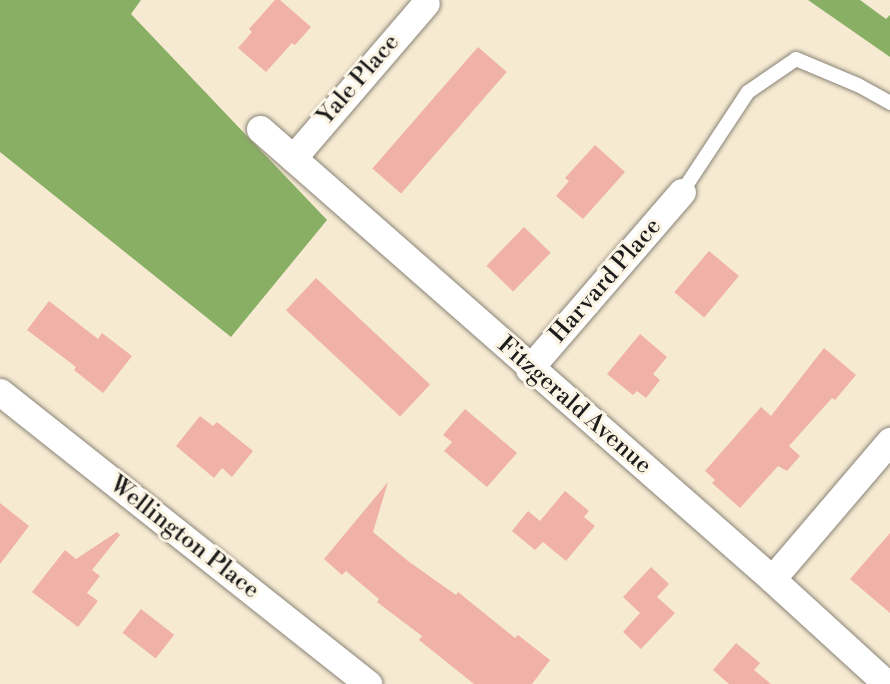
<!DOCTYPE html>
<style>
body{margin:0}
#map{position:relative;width:890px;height:684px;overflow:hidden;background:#f6ead2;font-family:"Libre Bodoni",serif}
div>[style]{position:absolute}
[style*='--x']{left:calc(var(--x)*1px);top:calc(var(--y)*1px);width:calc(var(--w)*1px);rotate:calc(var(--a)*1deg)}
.forest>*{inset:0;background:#89af65}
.building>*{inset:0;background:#f0b1a6;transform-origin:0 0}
.roads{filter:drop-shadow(0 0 2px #898377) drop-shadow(0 0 2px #898377)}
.service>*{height:14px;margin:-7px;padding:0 7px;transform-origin:7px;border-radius:7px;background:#fff}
.minor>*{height:27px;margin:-13.5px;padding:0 13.5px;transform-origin:13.5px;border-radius:13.5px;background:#fff}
span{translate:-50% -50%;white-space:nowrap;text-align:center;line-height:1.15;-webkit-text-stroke:6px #fcf5e5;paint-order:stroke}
.street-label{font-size:24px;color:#1c1c1c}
</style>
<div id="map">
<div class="forest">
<i style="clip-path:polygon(0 0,141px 0,131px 14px,327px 220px,231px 337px,0 152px)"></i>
<i style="clip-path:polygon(808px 0,860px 0,886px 19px,890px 15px,890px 57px)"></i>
</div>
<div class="building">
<i style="clip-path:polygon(275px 0,280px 0,311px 27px,295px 45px,292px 43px,266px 72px,238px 48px,252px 32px,249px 29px)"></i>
<i style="left:478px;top:47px;width:38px;height:161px;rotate:41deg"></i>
<i style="clip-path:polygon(595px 145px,625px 172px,583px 219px,556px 196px,569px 181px,565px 178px)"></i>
<i style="left:524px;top:227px;width:37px;height:54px;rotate:44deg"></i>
<i style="left:709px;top:251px;width:39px;height:54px;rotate:40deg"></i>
<i style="left:316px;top:278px;width:156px;height:44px;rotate:43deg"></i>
<i style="clip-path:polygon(49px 301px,98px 339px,102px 333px,132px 356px,103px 393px,74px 370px,76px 367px,27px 330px)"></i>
<i style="clip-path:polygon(640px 334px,667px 357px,653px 374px,660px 380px,646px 398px,637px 391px,633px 395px,607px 374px)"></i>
<i style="clip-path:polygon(824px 348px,856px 375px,835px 400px,832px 398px,789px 446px,800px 456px,787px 471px,778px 466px,740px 508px,712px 483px,715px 480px,705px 471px,761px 407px,771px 416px)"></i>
<i style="clip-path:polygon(465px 409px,517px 453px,487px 487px,444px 451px,452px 442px,443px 435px)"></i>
<i style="clip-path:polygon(200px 416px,213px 426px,217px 422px,253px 451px,232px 477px,222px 468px,214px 478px,176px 446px)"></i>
<i style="clip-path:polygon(388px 482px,373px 532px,408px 561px,456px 595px,458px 592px,515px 638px,518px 635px,550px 660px,532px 684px,474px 684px,419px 640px,422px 636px,377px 602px,379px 599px,346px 571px,342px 575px,324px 559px)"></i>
<i style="clip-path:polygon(565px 491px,589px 511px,584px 517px,595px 526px,566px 561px,543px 542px,535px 550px,512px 531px,528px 511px,540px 521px)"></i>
<i style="clip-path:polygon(0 503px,29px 526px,0 564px)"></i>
<i style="clip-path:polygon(117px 532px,120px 535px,92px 570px,100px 576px,87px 593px,98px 601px,78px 627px,32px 592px,65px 550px,76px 559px)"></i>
<i style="clip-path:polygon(890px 533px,890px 613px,850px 579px)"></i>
<i style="clip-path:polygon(651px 567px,669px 584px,657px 597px,675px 613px,641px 649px,623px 632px,640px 613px,623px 597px)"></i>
<i style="left:141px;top:609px;width:42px;height:30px;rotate:38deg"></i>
<i style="clip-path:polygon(736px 643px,760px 663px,754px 670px,771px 684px,729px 684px,713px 670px)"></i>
</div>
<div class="roads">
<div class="service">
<i style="--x:682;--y:192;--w:120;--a:-56.6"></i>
<i style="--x:748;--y:92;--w:58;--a:-34.5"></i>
<i style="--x:796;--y:59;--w:67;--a:22.8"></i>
<i style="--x:858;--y:85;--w:37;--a:29"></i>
</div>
<div class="minor">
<i style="--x:260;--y:129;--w:682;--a:41.31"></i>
<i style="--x:772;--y:579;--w:156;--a:42.4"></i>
<i style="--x:293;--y:158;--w:204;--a:-49.4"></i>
<i style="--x:529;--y:369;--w:234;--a:-49.2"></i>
<i style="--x:0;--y:392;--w:470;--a:38.4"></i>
<i style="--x:772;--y:579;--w:182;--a:-49.5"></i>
</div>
</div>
<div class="street-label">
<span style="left:359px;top:80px;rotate:-49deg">Yale Place</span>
<span style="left:606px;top:281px;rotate:-49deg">Harvard Place</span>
<span style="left:574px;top:406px;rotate:41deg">Fitzgerald Avenue</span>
<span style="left:184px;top:538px;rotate:38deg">Wellington Place</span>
</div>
</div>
